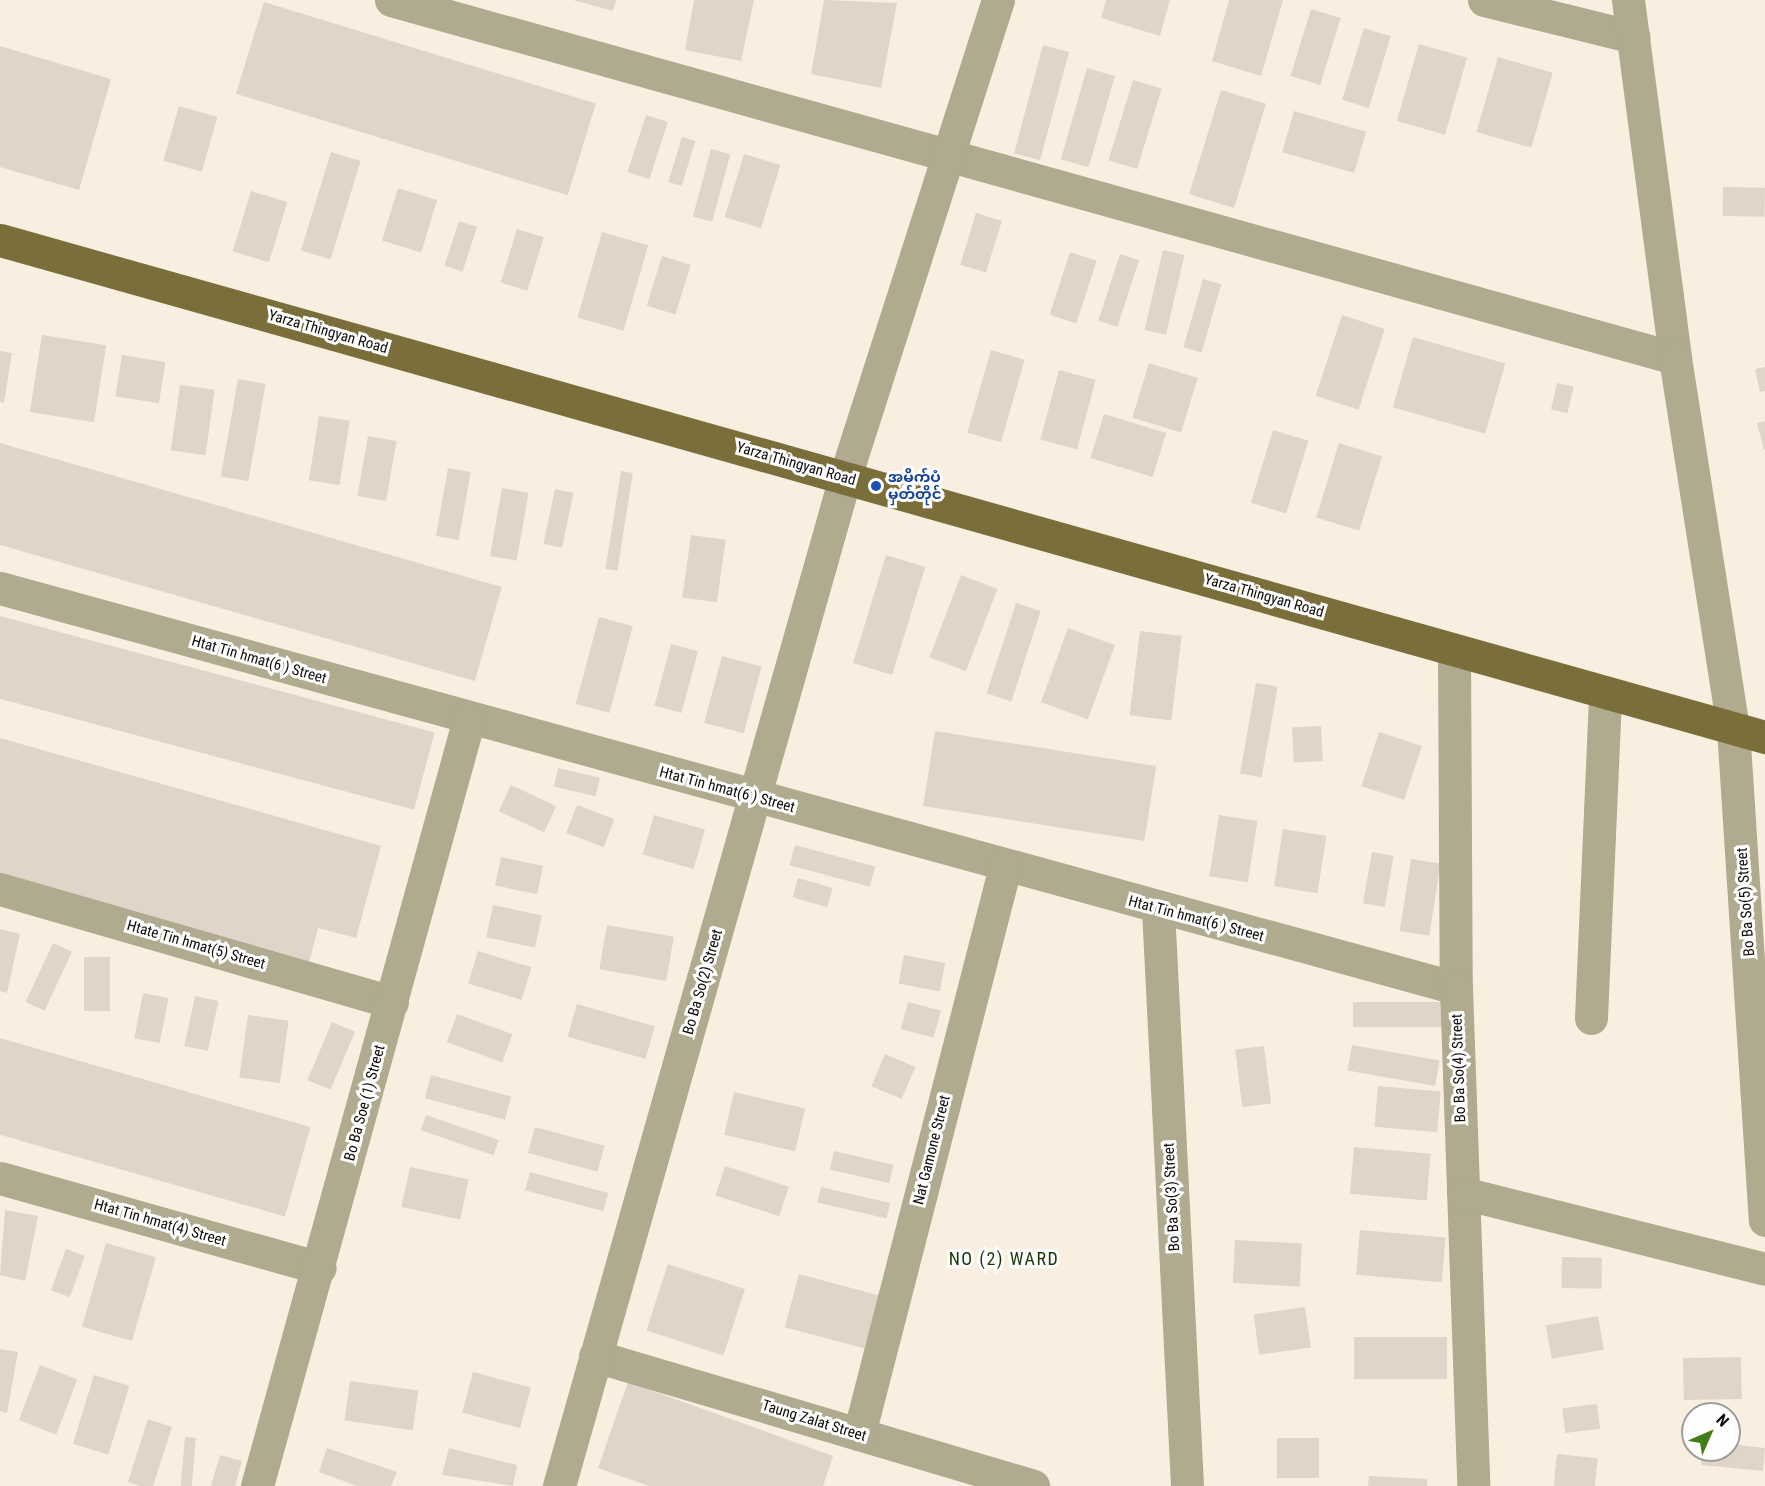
<!DOCTYPE html>
<meta charset="utf-8">
<style>
body{margin:0}
#map{position:relative;width:1765px;height:1486px;overflow:hidden;background:#f9efe1;font-family:"Roboto Condensed","Noto Sans Myanmar",sans-serif}
div>[style]{position:absolute}
[style*='--x']{left:calc(var(--x)*1px);top:calc(var(--y)*1px);width:calc(var(--w)*1px);rotate:calc(var(--a)*1deg)}
.building>*{inset:0;background:#e1d5c9;transform-origin:0 0}
.minor>*{height:33px;margin:-16.5px;padding:0 16.5px;transform-origin:16.5px;border-radius:16.5px;background:#b0aa8e}
.major>*{height:33px;margin:-16.5px;padding:0 16.5px;transform-origin:16.5px;border-radius:16.5px;background:#7a6e3a}
.dots>*{width:16px;height:16px;translate:-50% -50%;box-sizing:border-box;border:3px solid #fefefe;border-radius:50%}
span{translate:-50% -50%;white-space:nowrap;text-align:center;line-height:1.15;-webkit-text-stroke:6px #fefefe;paint-order:stroke}
.street-label{font-size:15px;color:#0e0b07}
.transit-label{font-size:15px;color:#164399;font-weight:700}
.left{translate:0 -50%;text-align:left}
.quarter-label{font-size:18px;color:#193606;letter-spacing:1.5px}
.north{position:absolute;left:1681px;top:1402px;width:60px;height:60px;box-sizing:border-box;background:#fefefe;border:2px solid #9e9d9b;border-radius:50%;rotate:45deg;font-size:16px;font-weight:700;line-height:24px;text-align:center;color:#0e0b07}
.north::after{content:'';display:block;margin:auto;width:21px;height:27px;background:#417d19;clip-path:polygon(50% 0,100% 100%,50% 72%,0 100%)}
</style>
<div id="map">
<div class="building">
<i style="clip-path:polygon(573px 0,616px 0,613px 11px)"></i>
<i style="clip-path:polygon(694px 0,754px 0,741px 61px,685px 50px)"></i>
<i style="clip-path:polygon(824px 0,897px 3px,881px 88px,811px 74px)"></i>
<i style="clip-path:polygon(1106px 0,1170px 0,1160px 36px,1101px 18px)"></i>
<i style="clip-path:polygon(1229px 0,1283px 0,1261px 76px,1212px 61px)"></i>
<i style="left:264px;top:2px;width:347px;height:96px;rotate:17deg"></i>
<i style="left:1311px;top:9px;width:31px;height:70px;rotate:17deg"></i>
<i style="left:1364px;top:28px;width:28px;height:75px;rotate:17deg"></i>
<i style="left:1419px;top:44px;width:50px;height:80px;rotate:16deg"></i>
<i style="left:1043px;top:45px;width:27px;height:112px;rotate:15deg"></i>
<i style="clip-path:polygon(0 46px,111px 79px,79px 190px,0 167px)"></i>
<i style="left:1498px;top:57px;width:57px;height:78px;rotate:16deg"></i>
<i style="left:1087px;top:68px;width:29px;height:95px;rotate:16deg"></i>
<i style="left:1133px;top:80px;width:30px;height:84px;rotate:17deg"></i>
<i style="left:1221px;top:90px;width:47px;height:109px;rotate:17deg"></i>
<i style="left:179px;top:106px;width:40px;height:57px;rotate:16deg"></i>
<i style="left:1294px;top:111px;width:75px;height:43px;rotate:16deg"></i>
<i style="left:646px;top:115px;width:23px;height:60px;rotate:18deg"></i>
<i style="left:682px;top:137px;width:14px;height:47px;rotate:17deg"></i>
<i style="left:711px;top:149px;width:20px;height:70px;rotate:15deg"></i>
<i style="left:331px;top:152px;width:31px;height:103px;rotate:17deg"></i>
<i style="left:744px;top:154px;width:38px;height:66px;rotate:17deg"></i>
<i style="left:1723px;top:187px;width:42px;height:29px;rotate:1deg"></i>
<i style="left:398px;top:188px;width:41px;height:55px;rotate:17deg"></i>
<i style="left:251px;top:191px;width:38px;height:63px;rotate:17deg"></i>
<i style="left:976px;top:213px;width:27px;height:54px;rotate:17deg"></i>
<i style="left:459px;top:221px;width:19px;height:47px;rotate:18deg"></i>
<i style="left:517px;top:229px;width:28px;height:56px;rotate:17deg"></i>
<i style="left:602px;top:232px;width:48px;height:89px;rotate:16deg"></i>
<i style="left:1163px;top:250px;width:22px;height:82px;rotate:13deg"></i>
<i style="left:1070px;top:252px;width:28px;height:66px;rotate:18deg"></i>
<i style="left:1120px;top:254px;width:20px;height:70px;rotate:18deg"></i>
<i style="left:662px;top:256px;width:30px;height:52px;rotate:17deg"></i>
<i style="left:1203px;top:279px;width:19px;height:71px;rotate:16deg"></i>
<i style="left:1342px;top:315px;width:45px;height:85px;rotate:18deg"></i>
<i style="left:42px;top:335px;width:65px;height:78px;rotate:9deg"></i>
<i style="left:1413px;top:337px;width:96px;height:73px;rotate:16deg"></i>
<i style="left:991px;top:350px;width:35px;height:86px;rotate:16deg"></i>
<i style="clip-path:polygon(0 351px,12px 353px,4px 403px,0 402px)"></i>
<i style="left:122px;top:355px;width:44px;height:42px;rotate:9deg"></i>
<i style="left:1149px;top:363px;width:51px;height:57px;rotate:17deg"></i>
<i style="clip-path:polygon(1765px 367px,1765px 391px,1760px 392px,1755px 369px)"></i>
<i style="left:1059px;top:370px;width:38px;height:72px;rotate:15deg"></i>
<i style="left:238px;top:379px;width:28px;height:99px;rotate:10deg"></i>
<i style="left:1557px;top:383px;width:17px;height:27px;rotate:13deg"></i>
<i style="left:180px;top:385px;width:35px;height:66px;rotate:8deg"></i>
<i style="left:1104px;top:414px;width:65px;height:46px;rotate:17deg"></i>
<i style="left:319px;top:416px;width:31px;height:65px;rotate:9deg"></i>
<i style="clip-path:polygon(1765px 421px,1765px 450px,1764px 450px,1757px 423px)"></i>
<i style="left:1273px;top:430px;width:37px;height:76px;rotate:17deg"></i>
<i style="left:368px;top:436px;width:29px;height:61px;rotate:10deg"></i>
<i style="left:0;top:443px;width:522px;height:98px;rotate:16deg"></i>
<i style="left:1339px;top:443px;width:45px;height:78px;rotate:17deg"></i>
<i style="left:448px;top:468px;width:23px;height:69px;rotate:10deg"></i>
<i style="left:621px;top:471px;width:12px;height:99px;rotate:9deg"></i>
<i style="left:502px;top:488px;width:27px;height:69px;rotate:10deg"></i>
<i style="left:555px;top:489px;width:19px;height:56px;rotate:12deg"></i>
<i style="left:691px;top:535px;width:35px;height:63px;rotate:8deg"></i>
<i style="left:886px;top:555px;width:41px;height:113px;rotate:17deg"></i>
<i style="left:961px;top:575px;width:39px;height:88px;rotate:21deg"></i>
<i style="left:1016px;top:603px;width:26px;height:95px;rotate:18deg"></i>
<i style="left:0;top:616px;width:450px;height:80px;rotate:15deg"></i>
<i style="left:599px;top:617px;width:35px;height:90px;rotate:15deg"></i>
<i style="left:1068px;top:628px;width:50px;height:79px;rotate:20deg"></i>
<i style="left:1140px;top:631px;width:42px;height:85px;rotate:7deg"></i>
<i style="left:671px;top:644px;width:28px;height:64px;rotate:15deg"></i>
<i style="left:722px;top:656px;width:41px;height:69px;rotate:15deg"></i>
<i style="left:1256px;top:683px;width:22px;height:92px;rotate:10deg"></i>
<i style="left:1321px;top:726px;width:35px;height:29px;rotate:87deg"></i>
<i style="left:935px;top:731px;width:224px;height:76px;rotate:9deg"></i>
<i style="left:1379px;top:732px;width:45px;height:57px;rotate:18deg"></i>
<i style="clip-path:polygon(0 738px,381px 846px,356px 938px,318px 928px,309px 963px,0 880px)"></i>
<i style="left:558px;top:768px;width:43px;height:19px;rotate:13deg"></i>
<i style="left:511px;top:785px;width:50px;height:29px;rotate:25deg"></i>
<i style="left:577px;top:805px;width:40px;height:30px;rotate:21deg"></i>
<i style="left:654px;top:815px;width:53px;height:41px;rotate:16deg"></i>
<i style="left:1219px;top:815px;width:39px;height:62px;rotate:9deg"></i>
<i style="left:1283px;top:829px;width:44px;height:58px;rotate:9deg"></i>
<i style="left:795px;top:845px;width:83px;height:21px;rotate:15deg"></i>
<i style="left:1372px;top:852px;width:22px;height:52px;rotate:10deg"></i>
<i style="left:501px;top:857px;width:43px;height:29px;rotate:12deg"></i>
<i style="left:1411px;top:859px;width:30px;height:73px;rotate:9deg"></i>
<i style="left:798px;top:878px;width:36px;height:20px;rotate:16deg"></i>
<i style="left:493px;top:905px;width:50px;height:33px;rotate:12deg"></i>
<i style="left:607px;top:925px;width:68px;height:45px;rotate:10deg"></i>
<i style="clip-path:polygon(0 929px,20px 934px,7px 993px,0 991px)"></i>
<i style="left:53px;top:943px;width:21px;height:65px;rotate:25deg"></i>
<i style="left:478px;top:951px;width:56px;height:34px;rotate:17deg"></i>
<i style="left:904px;top:955px;width:42px;height:29px;rotate:11deg"></i>
<i style="left:84px;top:957px;width:26px;height:54px"></i>
<i style="left:143px;top:993px;width:26px;height:46px;rotate:11deg"></i>
<i style="left:195px;top:996px;width:24px;height:51px;rotate:12deg"></i>
<i style="left:908px;top:1002px;width:34px;height:28px;rotate:15deg"></i>
<i style="left:1353px;top:1002px;width:89px;height:25px"></i>
<i style="left:577px;top:1004px;width:81px;height:34px;rotate:16deg"></i>
<i style="left:457px;top:1014px;width:59px;height:30px;rotate:20deg"></i>
<i style="left:248px;top:1015px;width:41px;height:63px;rotate:8deg"></i>
<i style="left:332px;top:1022px;width:25px;height:63px;rotate:23deg"></i>
<i style="left:0;top:1038px;width:323px;height:93px;rotate:16deg"></i>
<i style="left:1352px;top:1045px;width:89px;height:26px;rotate:10deg"></i>
<i style="left:1264px;top:1046px;width:58px;height:29px;rotate:83deg"></i>
<i style="left:885px;top:1054px;width:33px;height:35px;rotate:23deg"></i>
<i style="left:431px;top:1075px;width:83px;height:24px;rotate:15deg"></i>
<i style="left:1378px;top:1086px;width:63px;height:41px;rotate:5deg"></i>
<i style="left:734px;top:1092px;width:73px;height:44px;rotate:13deg"></i>
<i style="left:426px;top:1115px;width:77px;height:16px;rotate:19deg"></i>
<i style="left:535px;top:1127px;width:72px;height:27px;rotate:15deg"></i>
<i style="left:1354px;top:1147px;width:77px;height:47px;rotate:5deg"></i>
<i style="left:834px;top:1151px;width:61px;height:19px;rotate:13deg"></i>
<i style="left:725px;top:1166px;width:67px;height:31px;rotate:18deg"></i>
<i style="left:410px;top:1167px;width:60px;height:41px;rotate:12deg"></i>
<i style="left:530px;top:1172px;width:81px;height:19px;rotate:15deg"></i>
<i style="left:821px;top:1187px;width:71px;height:16px;rotate:13deg"></i>
<i style="clip-path:polygon(5px 1210px,38px 1216px,25px 1281px,0 1275px)"></i>
<i style="left:1360px;top:1230px;width:86px;height:45px;rotate:5deg"></i>
<i style="left:1235px;top:1240px;width:67px;height:43px;rotate:3deg"></i>
<i style="left:106px;top:1243px;width:52px;height:87px;rotate:16deg"></i>
<i style="left:66px;top:1249px;width:20px;height:44px;rotate:20deg"></i>
<i style="left:1562px;top:1257px;width:40px;height:31px;rotate:1deg"></i>
<i style="left:668px;top:1264px;width:81px;height:70px;rotate:18deg"></i>
<i style="left:799px;top:1274px;width:84px;height:55px;rotate:15deg"></i>
<i style="left:1305px;top:1307px;width:41px;height:52px;rotate:82deg"></i>
<i style="left:1598px;top:1316px;width:34px;height:53px;rotate:80deg"></i>
<i style="left:1354px;top:1337px;width:93px;height:42px"></i>
<i style="clip-path:polygon(0 1349px,18px 1352px,7px 1413px,0 1411px)"></i>
<i style="left:1741px;top:1357px;width:42px;height:58px;rotate:89deg"></i>
<i style="left:40px;top:1365px;width:40px;height:59px;rotate:21deg"></i>
<i style="left:473px;top:1372px;width:60px;height:42px;rotate:15deg"></i>
<i style="left:94px;top:1375px;width:37px;height:72px;rotate:17deg"></i>
<i style="left:350px;top:1381px;width:69px;height:40px;rotate:8deg"></i>
<i style="clip-path:polygon(628px 1382px,833px 1456px,823px 1486px,649px 1486px,598px 1468px)"></i>
<i style="left:1597px;top:1404px;width:25px;height:35px;rotate:83deg"></i>
<i style="clip-path:polygon(148px 1419px,172px 1427px,153px 1486px,140px 1486px,128px 1482px)"></i>
<i style="left:185px;top:1437px;width:11px;height:49px;rotate:5deg"></i>
<i style="left:1277px;top:1438px;width:42px;height:40px"></i>
<i style="clip-path:polygon(1729px 1444px,1765px 1448px,1763px 1471px,1701px 1465px,1702px 1450px,1729px 1450px)"></i>
<i style="clip-path:polygon(327px 1448px,397px 1472px,391px 1486px,357px 1486px,319px 1472px)"></i>
<i style="clip-path:polygon(449px 1448px,517px 1465px,513px 1486px,442px 1475px)"></i>
<i style="left:1557px;top:1454px;width:41px;height:32px;rotate:6deg"></i>
<i style="clip-path:polygon(220px 1455px,242px 1461px,235px 1486px,211px 1486px)"></i>
<i style="clip-path:polygon(1369px 1476px,1427px 1479px,1427px 1486px,1368px 1486px)"></i>
</div>
<div class="minor">
<i style="--x:391;--y:0;--w:1333;--a:15.58"></i>
<i style="--x:1484;--y:0;--w:154;--a:13.9"></i>
<i style="--x:1628;--y:0;--w:361;--a:82.5"></i>
<i style="--x:1675;--y:358;--w:375;--a:81.1"></i>
<i style="--x:1733;--y:728;--w:493;--a:86.3"></i>
<i style="--x:0;--y:588;--w:1510;--a:15.36"></i>
<i style="--x:1454;--y:650;--w:338;--a:89.7"></i>
<i style="--x:1456;--y:988;--w:498;--a:88"></i>
<i style="--x:0;--y:889;--w:408;--a:16.1"></i>
<i style="--x:1158;--y:909;--w:578;--a:87.12"></i>
<i style="--x:1591;--y:1018;--w:325;--a:-87.5"></i>
<i style="--x:0;--y:1178;--w:332;--a:15.7"></i>
<i style="--x:1463;--y:1193;--w:311;--a:14.1"></i>
<i style="--x:595;--y:1356;--w:457;--a:16.5"></i>
<i style="--x:859;--y:1434;--w:585;--a:-75.56"></i>
<i style="--x:257;--y:1486;--w:796;--a:-74.55"></i>
<i style="--x:559;--y:1486;--w:1049;--a:-74.17"></i>
<i style="--x:845;--y:477;--w:501;--a:-72.22"></i>
</div>
<div class="major">
<i style="--x:0;--y:240;--w:1834;--a:15.73"></i>
</div>
<div class="dots">
<i style="left:876px;top:486px;background:#1a4fb4"></i>
</div>
<div class="street-label">
<span style="left:328px;top:332px;rotate:16deg">Yarza Thingyan Road</span>
<span style="left:796px;top:464px;rotate:16deg">Yarza Thingyan Road</span>
<span style="left:1264px;top:596px;rotate:16deg">Yarza Thingyan Road</span>
<span style="left:259px;top:660px;rotate:16deg">Htat Tin hmat(6 ) Street</span>
<span style="left:727px;top:790px;rotate:15deg">Htat Tin hmat(6 ) Street</span>
<span style="left:1746px;top:902px;rotate:-94deg">Bo Ba So(5) Street</span>
<span style="left:1196px;top:919px;rotate:15deg">Htat Tin hmat(6 ) Street</span>
<span style="left:196px;top:945px;rotate:16deg">Htate Tin hmat(5) Street</span>
<span style="left:703px;top:982px;rotate:-74deg">Bo Ba So(2) Street</span>
<span style="left:1459px;top:1068px;rotate:-92deg">Bo Ba So(4) Street</span>
<span style="left:365px;top:1103px;rotate:-75deg">Bo Ba Soe (1) Street</span>
<span style="left:932px;top:1150px;rotate:-76deg">Nat Gamone Street</span>
<span style="left:1172px;top:1197px;rotate:-93deg">Bo Ba So(3) Street</span>
<span style="left:160px;top:1223px;rotate:16deg">Htat Tin hmat(4) Street</span>
<span style="left:814px;top:1421px;rotate:17deg">Taung Zalat Street</span>
</div>
<div class="transit-label">
<span class="left" style="left:888px;top:486px">အမှိုက်ပုံ<br>မှတ်တိုင်</span>
</div>
<div class="quarter-label">
<span style="left:1004px;top:1259px">NO (2) WARD</span>
</div>
<div class="north">N</div>
</div>
